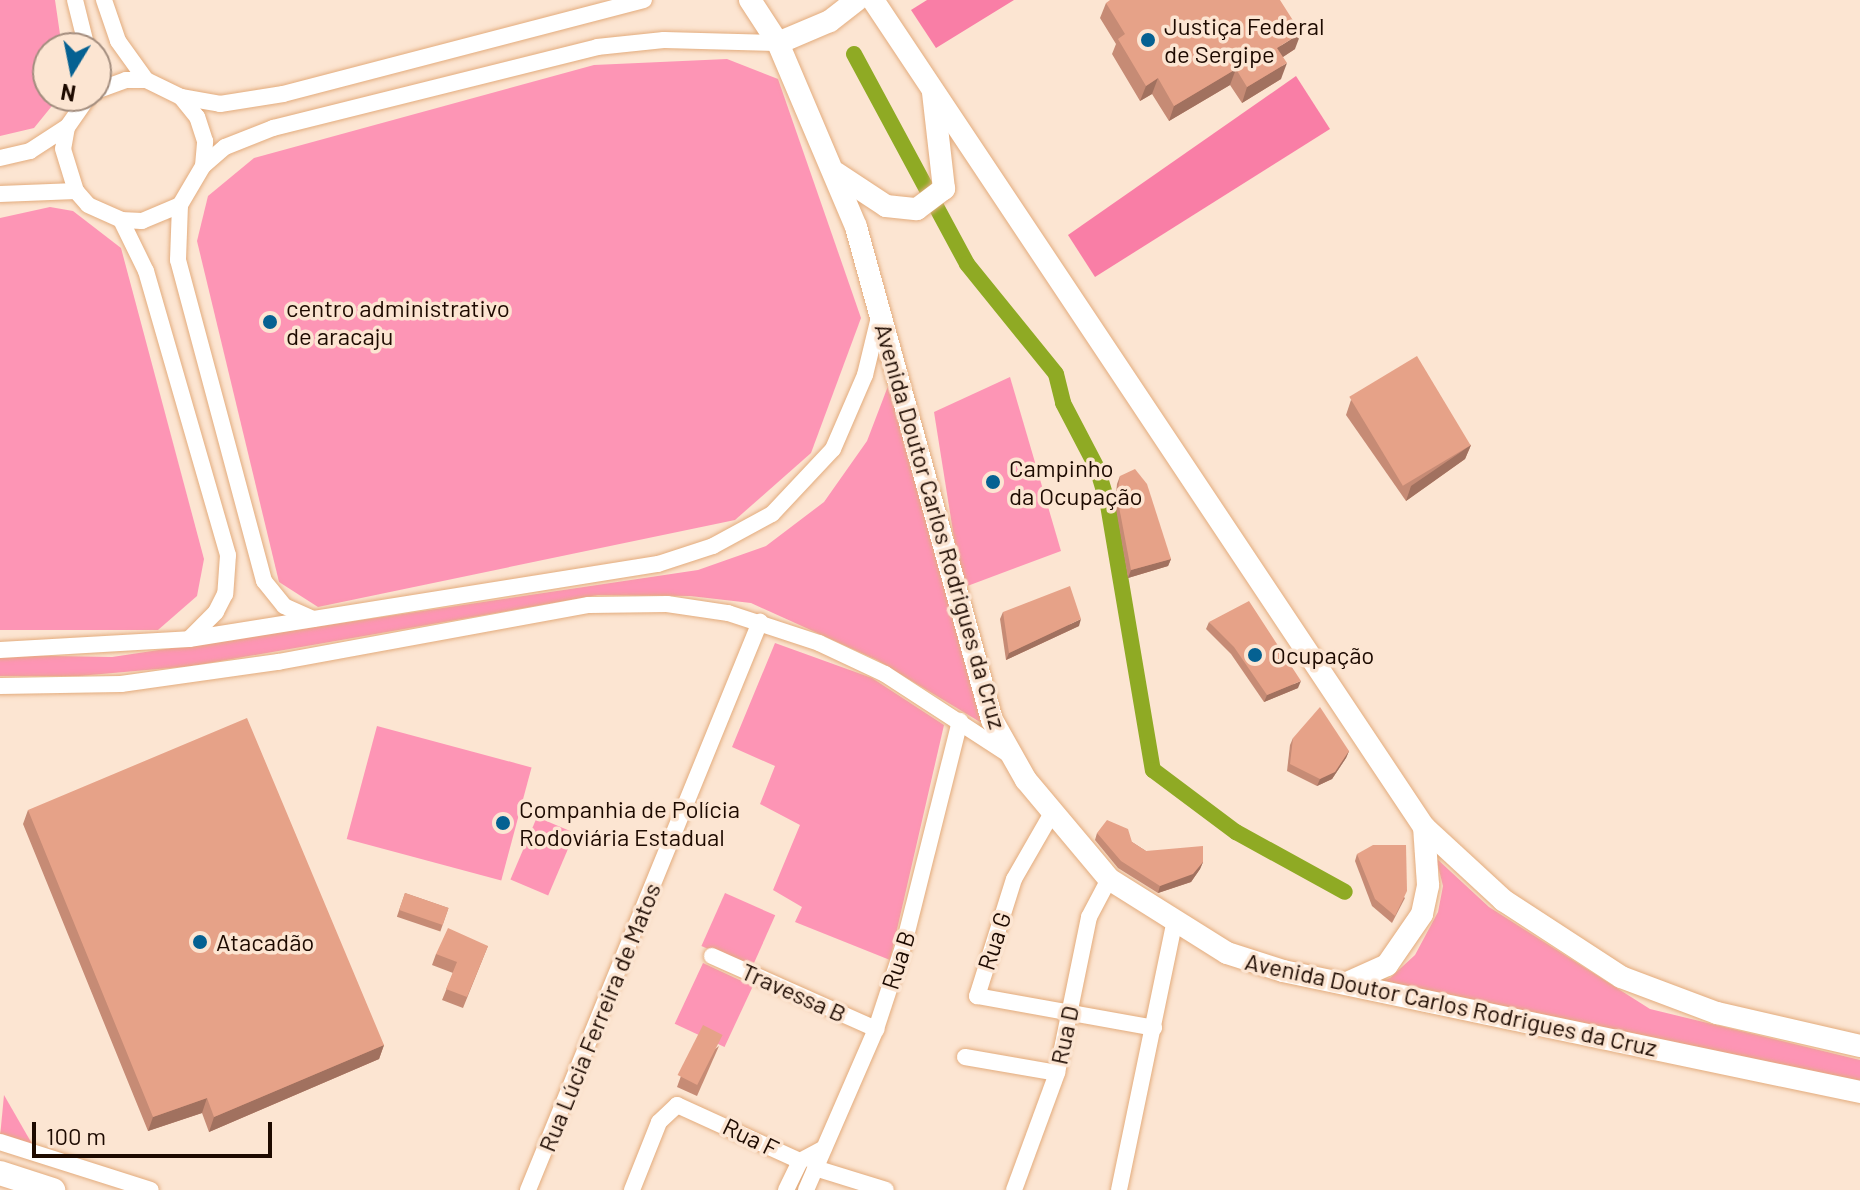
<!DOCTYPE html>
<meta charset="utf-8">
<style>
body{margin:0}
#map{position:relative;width:1860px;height:1190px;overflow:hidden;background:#fce5d2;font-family:Barlow,sans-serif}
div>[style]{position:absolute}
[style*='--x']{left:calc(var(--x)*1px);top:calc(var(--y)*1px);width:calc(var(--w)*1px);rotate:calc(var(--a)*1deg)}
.green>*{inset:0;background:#fd95b5;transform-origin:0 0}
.forest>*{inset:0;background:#f97ea6}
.canal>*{height:16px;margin:-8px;padding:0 8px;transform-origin:8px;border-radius:8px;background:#8faa24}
.roads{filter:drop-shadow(0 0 2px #e3ac7d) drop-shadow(0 0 2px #e3ac7d)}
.street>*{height:16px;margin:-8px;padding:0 8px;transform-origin:8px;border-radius:8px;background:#fff}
.secondary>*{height:22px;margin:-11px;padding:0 11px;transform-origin:11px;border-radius:11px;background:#fff}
.primary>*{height:24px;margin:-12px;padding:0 12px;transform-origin:12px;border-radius:12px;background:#fff}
.wall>*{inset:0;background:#c68b75;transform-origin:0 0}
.shaded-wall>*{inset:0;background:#a1715f}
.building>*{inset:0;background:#e6a288;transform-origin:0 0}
.dots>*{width:22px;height:22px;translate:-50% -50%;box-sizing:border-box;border:4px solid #fce5d2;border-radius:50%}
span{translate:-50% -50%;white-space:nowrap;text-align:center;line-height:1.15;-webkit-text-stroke:7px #fce5d2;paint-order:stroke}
.poi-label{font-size:24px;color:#1d0a00}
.left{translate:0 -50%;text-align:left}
.street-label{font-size:24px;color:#1d0a00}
.north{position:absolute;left:32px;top:32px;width:80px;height:80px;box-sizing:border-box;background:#fce5d2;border:2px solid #a38d7e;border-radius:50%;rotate:190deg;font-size:22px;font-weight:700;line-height:32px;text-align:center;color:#1d0a00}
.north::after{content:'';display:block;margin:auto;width:28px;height:36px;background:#056192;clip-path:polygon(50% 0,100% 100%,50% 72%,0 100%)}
.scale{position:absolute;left:32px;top:1122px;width:240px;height:36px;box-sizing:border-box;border:4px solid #1d0a00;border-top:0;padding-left:10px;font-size:24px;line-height:28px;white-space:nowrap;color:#1d0a00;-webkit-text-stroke:6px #fce5d2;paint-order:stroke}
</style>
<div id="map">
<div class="green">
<i style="clip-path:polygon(0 0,55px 0,62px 48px,48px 48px,48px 96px,60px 96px,34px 128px,0 136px)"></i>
<i style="clip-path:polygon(727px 59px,778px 79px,861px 318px,811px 453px,735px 520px,318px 607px,279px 582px,197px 241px,208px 196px,254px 158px,594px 65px)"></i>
<i style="clip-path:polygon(50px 207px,73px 211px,121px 248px,204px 559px,197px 596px,158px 630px,0 630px,0 218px)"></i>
<i style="clip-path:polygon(893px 373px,990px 728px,877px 660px,751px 603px,690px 596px,598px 595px,192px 666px,79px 676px,0 676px,0 655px,112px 657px,698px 570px,766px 546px,824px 502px,867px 441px)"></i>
<i style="clip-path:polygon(1010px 377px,1061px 551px,962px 588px,934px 412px)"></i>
<i style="clip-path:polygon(775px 643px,872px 678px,944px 725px,890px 960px,795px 922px,802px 907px,773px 890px,800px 825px,760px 804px,775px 766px,732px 747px)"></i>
<i style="left:377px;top:726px;width:160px;height:117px;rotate:15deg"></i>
<i style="left:537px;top:817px;width:41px;height:68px;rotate:23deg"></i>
<i style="clip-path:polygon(1436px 858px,1489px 907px,1650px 1009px,1860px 1060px,1860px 1091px,1361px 989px,1390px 978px,1415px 955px,1438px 912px,1443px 886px)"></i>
<i style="left:725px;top:893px;width:55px;height:58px;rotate:24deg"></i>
<i style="left:703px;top:963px;width:55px;height:67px;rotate:25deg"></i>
<i style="clip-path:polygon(4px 1095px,35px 1149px,0 1137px)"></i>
</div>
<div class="forest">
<i style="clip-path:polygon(927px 0,1014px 0,936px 48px,911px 10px)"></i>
<i style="clip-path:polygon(1296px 76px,1330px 129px,1095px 277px,1068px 235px)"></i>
</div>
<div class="canal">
<i style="--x:854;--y:54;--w:238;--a:61.7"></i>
<i style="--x:967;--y:264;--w:141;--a:51"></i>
<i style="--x:1056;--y:374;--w:30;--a:76"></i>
<i style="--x:1063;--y:403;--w:73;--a:62.4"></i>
<i style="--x:1097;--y:468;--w:39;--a:73"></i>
<i style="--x:1108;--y:505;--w:269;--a:80.4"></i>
<i style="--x:1153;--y:770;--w:104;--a:36.8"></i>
<i style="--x:1236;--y:832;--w:124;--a:28.8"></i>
</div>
<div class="roads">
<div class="street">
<i style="--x:75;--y:0;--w:49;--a:76"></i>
<i style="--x:104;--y:0;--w:43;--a:71.1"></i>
<i style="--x:118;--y:41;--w:48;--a:54.3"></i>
<i style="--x:89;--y:96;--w:38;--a:125"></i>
<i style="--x:67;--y:127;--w:22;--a:100"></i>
<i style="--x:63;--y:149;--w:44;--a:72.8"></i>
<i style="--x:76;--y:191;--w:18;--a:49"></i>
<i style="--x:88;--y:205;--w:36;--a:24"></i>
<i style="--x:121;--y:220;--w:21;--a:3"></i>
<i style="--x:142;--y:221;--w:41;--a:-22.8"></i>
<i style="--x:180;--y:205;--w:45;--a:-59.5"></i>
<i style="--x:203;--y:166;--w:25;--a:-85"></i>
<i style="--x:205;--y:141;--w:25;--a:-108"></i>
<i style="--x:197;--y:117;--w:26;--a:-129"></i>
<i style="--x:181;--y:97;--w:39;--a:-154"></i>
<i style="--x:146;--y:80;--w:20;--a:180"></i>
<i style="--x:126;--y:80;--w:32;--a:160"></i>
<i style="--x:181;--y:97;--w:40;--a:10"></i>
<i style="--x:220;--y:104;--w:64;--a:-9"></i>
<i style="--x:283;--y:94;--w:373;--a:-14.6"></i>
<i style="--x:0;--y:158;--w:31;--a:-13"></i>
<i style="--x:30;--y:151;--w:44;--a:-33"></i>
<i style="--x:203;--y:166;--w:29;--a:-41"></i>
<i style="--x:225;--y:147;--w:52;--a:-21.6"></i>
<i style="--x:273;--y:128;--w:334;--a:-14"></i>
<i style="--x:597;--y:47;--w:67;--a:-6"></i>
<i style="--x:664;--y:40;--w:114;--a:1.5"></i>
<i style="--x:0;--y:194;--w:76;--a:-2.3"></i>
<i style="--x:180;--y:205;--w:55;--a:92.1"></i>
<i style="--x:178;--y:260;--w:332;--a:75"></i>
<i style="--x:264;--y:581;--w:32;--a:51"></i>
<i style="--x:284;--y:606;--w:32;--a:24"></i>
<i style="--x:121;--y:220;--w:57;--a:63.9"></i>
<i style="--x:146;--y:271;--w:296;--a:73.9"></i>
<i style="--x:228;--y:555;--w:39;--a:94"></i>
<i style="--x:225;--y:594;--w:20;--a:117"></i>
<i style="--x:216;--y:612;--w:38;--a:135"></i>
<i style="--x:0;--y:650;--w:189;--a:-3.3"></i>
<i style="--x:189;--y:639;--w:475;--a:-9.1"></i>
<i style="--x:658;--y:564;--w:58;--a:-18.1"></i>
<i style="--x:713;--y:546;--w:67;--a:-28.5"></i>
<i style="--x:772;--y:514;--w:89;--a:-46.8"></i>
<i style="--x:833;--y:449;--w:81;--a:-66.6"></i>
<i style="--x:865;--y:375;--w:60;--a:-76.4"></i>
<i style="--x:0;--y:686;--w:121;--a:-0.9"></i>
<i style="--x:121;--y:684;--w:159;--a:-8"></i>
<i style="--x:278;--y:662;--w:316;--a:-10.4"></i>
<i style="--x:589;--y:605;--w:78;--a:-0.7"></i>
<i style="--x:667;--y:604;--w:62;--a:8.4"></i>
<i style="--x:728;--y:613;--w:96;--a:18.2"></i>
<i style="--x:819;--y:643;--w:73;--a:25.2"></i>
<i style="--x:885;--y:674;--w:150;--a:33.1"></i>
<i style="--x:1052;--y:813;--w:76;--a:119.9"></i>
<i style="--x:1014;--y:879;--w:123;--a:107.5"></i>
<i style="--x:977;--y:996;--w:180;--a:10.2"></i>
<i style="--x:712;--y:956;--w:180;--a:24"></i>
<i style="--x:965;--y:1057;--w:93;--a:9.9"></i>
<i style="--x:0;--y:1142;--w:158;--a:17.6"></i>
<i style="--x:815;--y:1168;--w:74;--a:17.2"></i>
<i style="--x:528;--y:1190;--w:614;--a:-67.78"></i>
<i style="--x:632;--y:1190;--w:73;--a:-68.3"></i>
<i style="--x:659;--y:1122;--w:25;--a:-43"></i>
<i style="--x:677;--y:1105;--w:135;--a:24.5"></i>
<i style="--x:800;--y:1161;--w:27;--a:-28"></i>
<i style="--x:786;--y:1190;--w:32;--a:-64"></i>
<i style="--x:806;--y:1190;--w:176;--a:-66.5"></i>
<i style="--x:876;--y:1029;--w:89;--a:-71.8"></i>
<i style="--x:904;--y:944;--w:230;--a:-75.9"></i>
<i style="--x:1014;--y:1190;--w:125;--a:-69.8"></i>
<i style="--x:1057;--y:1073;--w:159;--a:-78.4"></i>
<i style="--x:1089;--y:917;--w:43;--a:-62.2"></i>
<i style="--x:1119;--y:1190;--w:271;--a:-78.3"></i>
</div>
<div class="secondary">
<i style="--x:750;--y:0;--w:51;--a:56.9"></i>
<i style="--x:778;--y:43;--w:200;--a:67"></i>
<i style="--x:856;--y:227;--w:511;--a:74.58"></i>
<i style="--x:992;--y:720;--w:69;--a:60.5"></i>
<i style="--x:1026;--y:780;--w:129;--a:50"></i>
<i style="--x:1109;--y:879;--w:139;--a:32.1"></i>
<i style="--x:1227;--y:953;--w:59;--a:17.8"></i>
<i style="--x:1283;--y:971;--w:590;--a:11.84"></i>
<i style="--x:873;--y:0;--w:994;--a:56.33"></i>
<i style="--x:1424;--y:827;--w:108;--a:42.7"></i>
<i style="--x:1503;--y:900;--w:141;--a:33.1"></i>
<i style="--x:1621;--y:977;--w:103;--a:20.6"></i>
<i style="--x:1717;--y:1013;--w:147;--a:13"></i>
<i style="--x:778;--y:43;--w:56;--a:-22.9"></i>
<i style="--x:830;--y:21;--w:34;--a:-38"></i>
<i style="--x:836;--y:173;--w:60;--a:33.4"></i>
<i style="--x:886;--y:206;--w:31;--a:6"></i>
<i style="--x:917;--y:209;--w:34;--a:-37"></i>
<i style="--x:944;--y:189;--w:98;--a:-96.5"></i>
<i style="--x:1347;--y:983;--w:44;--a:-24.2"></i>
<i style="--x:1387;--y:965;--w:62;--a:-55.5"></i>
<i style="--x:1422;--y:914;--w:30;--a:-78"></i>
<i style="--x:1428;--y:885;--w:58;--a:-93.9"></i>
</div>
<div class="primary">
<i style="--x:0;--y:1173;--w:56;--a:17.8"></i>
</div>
</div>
<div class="wall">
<i style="clip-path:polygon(1106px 3px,1295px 49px,1283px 57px,1281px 79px,1242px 103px,1230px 85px,1169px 121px,1152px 94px,1140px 101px,1112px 54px,1116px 44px,1100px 18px)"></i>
<i style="clip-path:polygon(1351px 400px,1471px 445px,1465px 459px,1406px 501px,1346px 415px)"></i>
<i style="clip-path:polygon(1120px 476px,1171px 559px,1168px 566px,1128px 578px,1115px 503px,1117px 484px)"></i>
<i style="clip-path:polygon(1003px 612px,1079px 626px,1006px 660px,1000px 619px)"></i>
<i style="clip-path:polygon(1209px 622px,1298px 688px,1264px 702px,1231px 654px,1206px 629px)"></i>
<i style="clip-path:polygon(1293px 738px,1349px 751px,1346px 758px,1332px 779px,1317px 786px,1287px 771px,1290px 745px)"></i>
<i style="clip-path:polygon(28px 810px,384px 1045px,379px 1059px,209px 1132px,202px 1113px,148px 1131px,23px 824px)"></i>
<i style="clip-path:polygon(1097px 833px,1132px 842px,1146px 851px,1203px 862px,1200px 869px,1191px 882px,1158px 893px,1118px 868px,1095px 840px)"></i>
<i style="clip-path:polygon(1357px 854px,1405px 898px,1392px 923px,1372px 906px,1355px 861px)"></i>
<i style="left:405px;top:893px;width:46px;height:25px;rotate:19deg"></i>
<i style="clip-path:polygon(488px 946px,463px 1008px,442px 1000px,453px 973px,432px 965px,436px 954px)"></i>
<i style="clip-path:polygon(719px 1046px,697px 1096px,677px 1087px,681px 1076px)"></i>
</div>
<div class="shaded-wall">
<i style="clip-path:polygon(1301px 33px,1295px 49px,1272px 64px,1277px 48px)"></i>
<i style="clip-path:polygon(1287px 63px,1281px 79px,1242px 103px,1247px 87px)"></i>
<i style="clip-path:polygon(1236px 69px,1230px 85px,1169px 121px,1174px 106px)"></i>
<i style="clip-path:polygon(1158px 78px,1152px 94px,1140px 101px,1146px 86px)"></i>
<i style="clip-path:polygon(1471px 445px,1465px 459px,1406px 501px,1411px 486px)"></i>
<i style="clip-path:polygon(1171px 559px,1168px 566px,1128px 578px,1131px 570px)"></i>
<i style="clip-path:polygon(1081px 619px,1079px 626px,1006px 660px,1009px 653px)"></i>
<i style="clip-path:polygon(1301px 681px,1298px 688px,1264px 702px,1267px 695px)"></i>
<i style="clip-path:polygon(1349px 751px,1346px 758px,1332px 779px,1317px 786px,1320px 779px)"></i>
<i style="clip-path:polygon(1203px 862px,1200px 869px,1191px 882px,1158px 893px,1160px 886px)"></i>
<i style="clip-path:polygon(384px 1045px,379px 1059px,209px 1132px,214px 1117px)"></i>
<i style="clip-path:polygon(207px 1098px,202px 1113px,148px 1131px,153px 1117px)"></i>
</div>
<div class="building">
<i style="clip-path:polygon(1110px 0,1280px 0,1301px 33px,1277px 48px,1287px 63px,1247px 87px,1236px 69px,1174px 106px,1158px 78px,1146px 86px,1118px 39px,1125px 34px,1106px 3px)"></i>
<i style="left:1417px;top:356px;width:104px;height:79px;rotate:59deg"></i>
<i style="clip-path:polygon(1135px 469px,1147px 484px,1171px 559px,1131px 570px,1117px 496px,1120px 476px)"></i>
<i style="clip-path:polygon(1070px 586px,1081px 619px,1009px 653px,1003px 612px)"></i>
<i style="clip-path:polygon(1249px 601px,1301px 681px,1267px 695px,1234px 647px,1209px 622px)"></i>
<i style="clip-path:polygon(1320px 707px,1349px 751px,1335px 772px,1320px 779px,1290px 764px,1293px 738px)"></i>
<i style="clip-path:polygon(247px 718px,384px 1045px,214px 1117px,207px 1098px,153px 1117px,28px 810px)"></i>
<i style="clip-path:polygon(1107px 820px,1128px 829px,1132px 842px,1146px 851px,1203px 846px,1203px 862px,1193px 874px,1160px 886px,1121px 861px,1097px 833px)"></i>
<i style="clip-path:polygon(1373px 845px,1406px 845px,1407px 891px,1395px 916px,1375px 899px,1357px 854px)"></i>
<i style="left:405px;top:893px;width:46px;height:18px;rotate:19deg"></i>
<i style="clip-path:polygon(448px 928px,488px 946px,467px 997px,446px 989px,457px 962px,436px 954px)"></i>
<i style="left:703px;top:1025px;width:22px;height:56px;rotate:27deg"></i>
</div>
<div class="dots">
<i style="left:1148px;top:40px;background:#056192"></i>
<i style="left:270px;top:322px;background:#056192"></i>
<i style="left:993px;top:482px;background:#056192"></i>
<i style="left:1255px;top:655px;background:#056192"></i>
<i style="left:503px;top:823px;background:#056192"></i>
<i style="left:200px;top:942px;background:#056192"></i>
</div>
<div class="poi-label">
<span class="left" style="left:1164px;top:40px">Justiça Federal<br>de Sergipe</span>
<span class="left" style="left:286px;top:322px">centro administrativo<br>de aracaju</span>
<span class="left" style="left:1009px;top:482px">Campinho<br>da Ocupação</span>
<span class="left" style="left:1271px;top:655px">Ocupação</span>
<span class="left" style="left:519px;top:823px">Companhia de Polícia<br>Rodoviária Estadual</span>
<span class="left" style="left:216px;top:942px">Atacadão</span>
</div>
<div class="street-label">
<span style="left:941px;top:526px;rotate:74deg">Avenida Doutor Carlos Rodrigues da Cruz</span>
<span style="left:994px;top:941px;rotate:-72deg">Rua G</span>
<span style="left:898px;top:960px;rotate:-72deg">Rua B</span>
<span style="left:794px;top:992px;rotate:24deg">Travessa B</span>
<span style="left:1451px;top:1004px;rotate:12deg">Avenida Doutor Carlos Rodrigues da Cruz</span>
<span style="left:599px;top:1017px;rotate:-68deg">Rua Lúcia Ferreira de Matos</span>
<span style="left:1064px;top:1035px;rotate:-78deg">Rua D</span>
<span style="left:751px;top:1137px;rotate:26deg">Rua F</span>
</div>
<div class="north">N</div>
<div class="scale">100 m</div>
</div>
